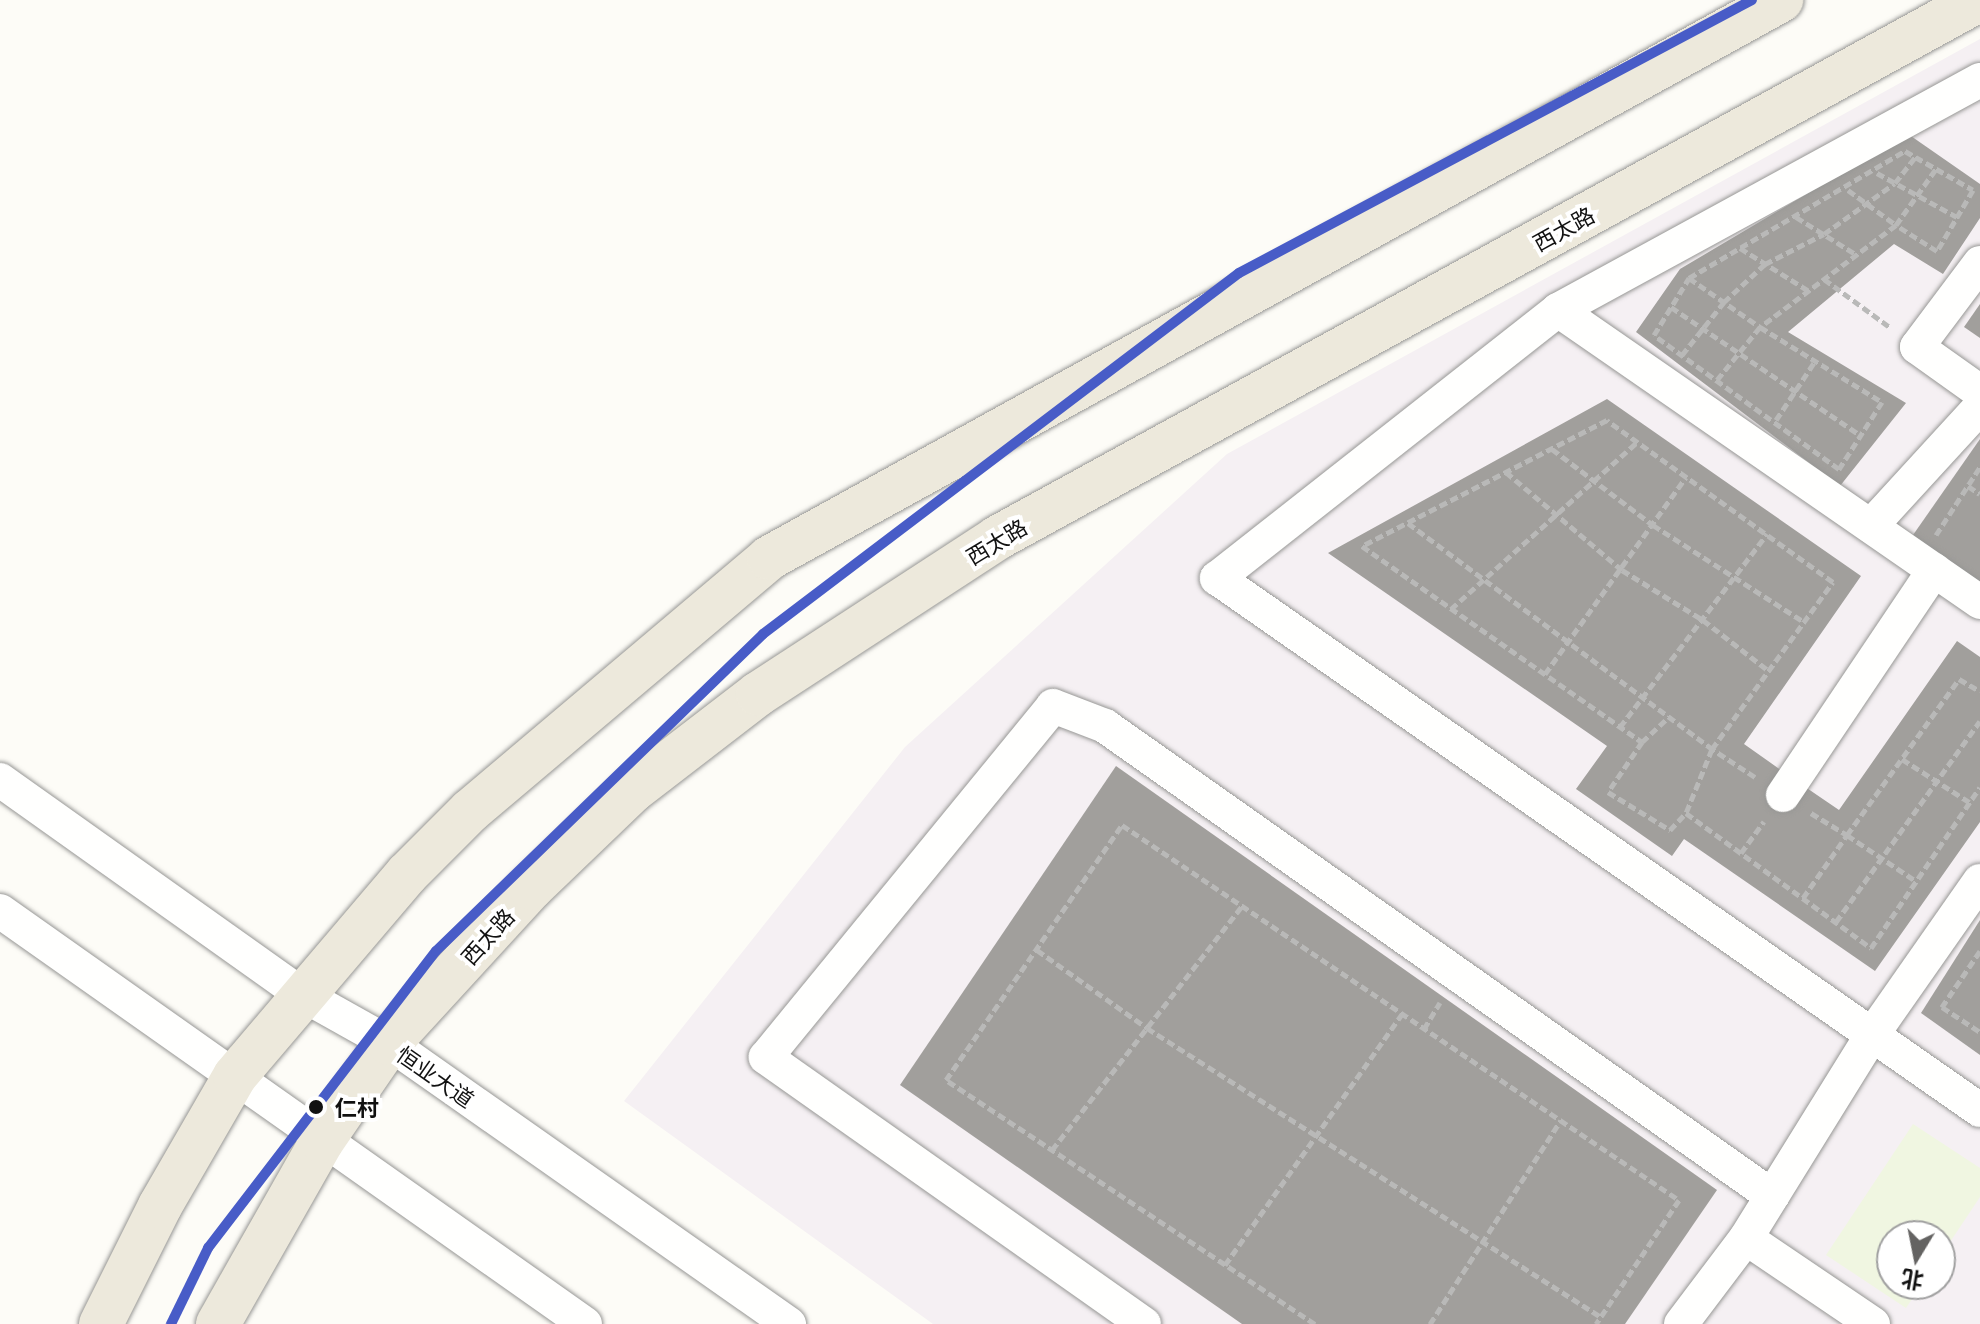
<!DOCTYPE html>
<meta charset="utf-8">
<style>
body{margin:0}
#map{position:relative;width:1980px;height:1324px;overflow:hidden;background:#fdfcf7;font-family:Georgia,"Noto Sans SC",serif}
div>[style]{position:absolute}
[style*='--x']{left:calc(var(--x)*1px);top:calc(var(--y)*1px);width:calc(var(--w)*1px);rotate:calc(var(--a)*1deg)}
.industrial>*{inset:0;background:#f5f0f3}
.pitch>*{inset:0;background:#f0f6e1}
.building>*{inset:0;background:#a19f9c}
.path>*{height:5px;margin-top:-2.5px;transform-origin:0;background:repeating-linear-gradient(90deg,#b9b9b8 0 8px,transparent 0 12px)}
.roads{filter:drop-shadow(0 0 2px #979795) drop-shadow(0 0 2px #979795)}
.minor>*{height:34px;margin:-17px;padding:0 17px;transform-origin:17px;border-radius:17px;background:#fffffe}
.major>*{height:44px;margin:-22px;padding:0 22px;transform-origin:22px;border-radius:22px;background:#ede9dc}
.metro-1>*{height:10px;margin:-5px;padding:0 5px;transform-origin:5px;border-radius:5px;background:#485cc7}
.dots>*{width:22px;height:22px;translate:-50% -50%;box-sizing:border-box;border:4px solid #fff;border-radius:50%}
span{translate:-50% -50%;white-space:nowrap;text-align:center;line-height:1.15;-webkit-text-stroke:8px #fff;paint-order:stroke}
.street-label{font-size:22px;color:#111}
.stop-label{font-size:22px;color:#111;font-weight:700}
.left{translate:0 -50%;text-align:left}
.north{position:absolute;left:1876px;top:1220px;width:80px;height:80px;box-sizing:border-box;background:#fff;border:2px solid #a0a0a0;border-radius:50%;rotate:190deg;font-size:22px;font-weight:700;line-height:32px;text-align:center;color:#111}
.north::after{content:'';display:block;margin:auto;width:28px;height:36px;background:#646362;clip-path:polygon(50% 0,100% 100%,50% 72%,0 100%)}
</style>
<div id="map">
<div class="industrial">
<i style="clip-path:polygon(evenodd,1980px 39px,1980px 1324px,933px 1324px,624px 1101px,905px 747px,1227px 454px,1980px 39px,1892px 1236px,1940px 1236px,1940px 1284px,1892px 1284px,1892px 1236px)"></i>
</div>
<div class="pitch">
<i style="clip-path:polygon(1913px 1124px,1980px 1168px,1980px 1197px,1940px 1257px,1940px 1236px,1892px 1236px,1892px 1284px,1922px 1284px,1906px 1308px,1826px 1255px)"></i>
</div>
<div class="building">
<i style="clip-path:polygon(1908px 134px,1980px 184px,1980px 218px,1943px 274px,1894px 244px,1788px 332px,1906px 403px,1840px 486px,1636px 332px,1680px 269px)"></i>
<i style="clip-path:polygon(1980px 304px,1980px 338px,1964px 327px)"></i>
<i style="clip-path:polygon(1607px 399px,1861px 576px,1744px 744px,1795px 780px,1839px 810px,1957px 641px,1980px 657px,1980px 822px,1875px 971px,1684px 839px,1672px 856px,1576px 789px,1607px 746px,1328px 553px)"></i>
<i style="clip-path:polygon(1980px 439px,1980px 582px,1913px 535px)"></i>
<i style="clip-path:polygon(1116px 766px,1717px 1190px,1625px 1324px,1242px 1324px,900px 1085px)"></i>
<i style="clip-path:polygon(1980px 920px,1980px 1055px,1921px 1013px)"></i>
</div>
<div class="path">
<i style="--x:1905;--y:151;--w:78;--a:29.8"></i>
<i style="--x:1973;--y:190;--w:71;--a:120.5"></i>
<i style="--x:1937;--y:251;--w:49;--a:-147.6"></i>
<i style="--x:1896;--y:225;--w:170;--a:143.1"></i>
<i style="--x:1760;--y:327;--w:143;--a:31.6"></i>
<i style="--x:1882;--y:402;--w:80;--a:122.7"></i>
<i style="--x:1839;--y:469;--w:228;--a:-144.1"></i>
<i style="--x:1654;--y:335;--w:67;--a:-58.4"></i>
<i style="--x:1689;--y:278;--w:251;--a:-30.5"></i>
<i style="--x:1877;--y:173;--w:91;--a:28.8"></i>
<i style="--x:1848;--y:190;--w:59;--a:36.1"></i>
<i style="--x:1896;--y:225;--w:69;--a:-54.5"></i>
<i style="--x:1796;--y:217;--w:72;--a:31.9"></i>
<i style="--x:1740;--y:248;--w:81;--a:31.9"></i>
<i style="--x:1689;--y:278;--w:86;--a:34.6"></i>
<i style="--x:1760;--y:327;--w:68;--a:129.1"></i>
<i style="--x:1824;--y:279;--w:83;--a:36.2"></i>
<i style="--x:1671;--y:307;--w:228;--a:34.1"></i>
<i style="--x:1682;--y:355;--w:68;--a:-51.6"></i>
<i style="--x:1724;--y:302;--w:56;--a:-42.8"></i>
<i style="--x:1765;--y:264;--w:66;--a:-27"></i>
<i style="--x:1824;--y:234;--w:87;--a:-35.7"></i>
<i style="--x:1895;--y:183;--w:33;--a:-52"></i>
<i style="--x:1776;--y:420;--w:71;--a:-56.5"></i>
<i style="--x:1552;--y:449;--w:126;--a:37"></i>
<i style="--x:1653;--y:525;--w:179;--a:32.7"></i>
<i style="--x:1506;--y:472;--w:152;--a:40.2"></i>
<i style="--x:1622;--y:570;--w:95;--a:31.7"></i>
<i style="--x:1703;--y:620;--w:83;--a:37.7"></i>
<i style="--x:1968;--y:486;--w:14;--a:34"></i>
<i style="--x:1408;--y:523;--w:379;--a:36.6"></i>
<i style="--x:1712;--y:749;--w:69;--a:112.1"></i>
<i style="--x:1936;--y:535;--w:81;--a:-57.1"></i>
<i style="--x:1451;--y:609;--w:250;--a:-41.9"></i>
<i style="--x:1545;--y:674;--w:242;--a:-54.4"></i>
<i style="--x:1620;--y:727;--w:243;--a:-52.7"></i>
<i style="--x:1642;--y:742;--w:37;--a:-43"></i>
<i style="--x:1902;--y:759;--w:80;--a:32.7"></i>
<i style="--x:1755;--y:777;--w:51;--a:-146.9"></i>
<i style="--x:1712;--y:749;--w:206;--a:-54.1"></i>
<i style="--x:1833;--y:582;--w:278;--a:-144.4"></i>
<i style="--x:1607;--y:420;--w:276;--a:152.8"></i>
<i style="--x:1362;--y:546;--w:342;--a:35"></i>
<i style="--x:1642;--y:742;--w:60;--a:124.2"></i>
<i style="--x:1608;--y:792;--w:73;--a:31.5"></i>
<i style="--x:1670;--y:830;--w:23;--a:-47"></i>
<i style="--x:1686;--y:813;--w:229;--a:36.1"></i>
<i style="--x:1871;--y:948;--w:194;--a:-55.9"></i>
<i style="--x:1811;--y:813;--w:42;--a:31.4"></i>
<i style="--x:1847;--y:835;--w:192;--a:-54.3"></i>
<i style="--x:1959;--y:679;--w:24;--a:30"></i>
<i style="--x:1741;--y:853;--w:39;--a:-54"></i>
<i style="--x:1803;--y:898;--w:77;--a:-55.1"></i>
<i style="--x:1847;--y:835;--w:83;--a:33.7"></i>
<i style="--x:1836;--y:922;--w:247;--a:-54.4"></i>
<i style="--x:1037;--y:950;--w:135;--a:35.3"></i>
<i style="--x:1147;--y:1028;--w:538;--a:32.48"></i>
<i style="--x:1980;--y:951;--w:68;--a:124.2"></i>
<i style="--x:1942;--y:1007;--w:45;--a:33.3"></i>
<i style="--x:1424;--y:1029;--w:31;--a:-59"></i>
<i style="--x:1052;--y:1150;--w:309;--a:-52.1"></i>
<i style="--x:1225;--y:1265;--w:307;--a:-54.8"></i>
<i style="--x:1315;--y:1324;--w:442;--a:-146.5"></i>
<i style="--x:946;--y:1080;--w:310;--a:-55.4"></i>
<i style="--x:1122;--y:825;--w:671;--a:33.95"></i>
<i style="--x:1679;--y:1200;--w:149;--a:123.8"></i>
<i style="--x:1430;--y:1324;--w:242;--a:-57.3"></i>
</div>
<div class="roads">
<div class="minor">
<i style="--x:1980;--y:80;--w:481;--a:151.4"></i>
<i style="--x:1558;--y:310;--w:434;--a:141.8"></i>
<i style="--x:1217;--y:578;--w:930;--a:34.89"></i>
<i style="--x:1980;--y:263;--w:105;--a:126.9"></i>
<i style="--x:1917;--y:347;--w:77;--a:35.5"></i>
<i style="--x:1558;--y:310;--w:513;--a:34.68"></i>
<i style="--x:1871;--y:526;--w:161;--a:-47.5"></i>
<i style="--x:0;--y:780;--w:372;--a:35.4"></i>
<i style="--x:303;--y:995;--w:98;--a:29.2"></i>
<i style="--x:389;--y:1043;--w:489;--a:35.1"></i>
<i style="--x:1783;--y:795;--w:271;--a:-56.1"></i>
<i style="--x:0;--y:911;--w:716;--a:35.22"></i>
<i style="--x:1144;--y:1324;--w:463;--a:-144.8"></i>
<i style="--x:766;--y:1057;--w:453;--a:-50.7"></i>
<i style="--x:1053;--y:706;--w:56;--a:21"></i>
<i style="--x:1105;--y:726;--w:816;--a:35.17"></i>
<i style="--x:1681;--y:1324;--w:108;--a:-52.9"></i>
<i style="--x:1873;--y:1324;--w:153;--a:-145.9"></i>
<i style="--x:1746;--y:1238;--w:239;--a:-58.2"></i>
<i style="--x:1872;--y:1035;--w:188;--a:-55"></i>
</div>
<div class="major">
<i style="--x:101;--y:1324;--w:132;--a:-63.4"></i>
<i style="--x:160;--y:1206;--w:150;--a:-60"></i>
<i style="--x:235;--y:1076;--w:265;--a:-49.6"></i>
<i style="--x:407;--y:874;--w:89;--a:-45"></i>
<i style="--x:470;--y:811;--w:392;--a:-40.2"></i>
<i style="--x:769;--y:558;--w:1156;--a:-28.87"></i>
<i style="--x:218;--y:1324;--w:210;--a:-60.4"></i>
<i style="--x:322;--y:1141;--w:119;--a:-55.6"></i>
<i style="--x:389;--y:1043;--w:210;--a:-47.5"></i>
<i style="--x:531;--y:888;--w:140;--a:-43.8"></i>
<i style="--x:632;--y:791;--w:159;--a:-37.6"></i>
<i style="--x:758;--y:694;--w:285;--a:-33.1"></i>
<i style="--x:997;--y:538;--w:1120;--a:-28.72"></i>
</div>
</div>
<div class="metro-1">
<i style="--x:171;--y:1324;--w:85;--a:-64"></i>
<i style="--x:208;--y:1248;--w:374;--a:-52.5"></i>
<i style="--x:436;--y:951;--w:455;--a:-44.1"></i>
<i style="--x:763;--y:634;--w:597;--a:-37.18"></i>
<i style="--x:1239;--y:273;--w:581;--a:-28.02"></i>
</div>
<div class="dots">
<i style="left:316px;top:1107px;background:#111"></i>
</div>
<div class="street-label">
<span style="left:1563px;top:228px;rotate:-29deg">西太路</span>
<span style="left:996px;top:541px;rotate:-31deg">西太路</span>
<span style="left:487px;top:936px;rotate:-48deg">西太路</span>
<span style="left:436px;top:1076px;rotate:35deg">恒业大道</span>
</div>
<div class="stop-label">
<span class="left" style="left:335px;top:1107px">仁村</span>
</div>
<div class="north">北</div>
</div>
